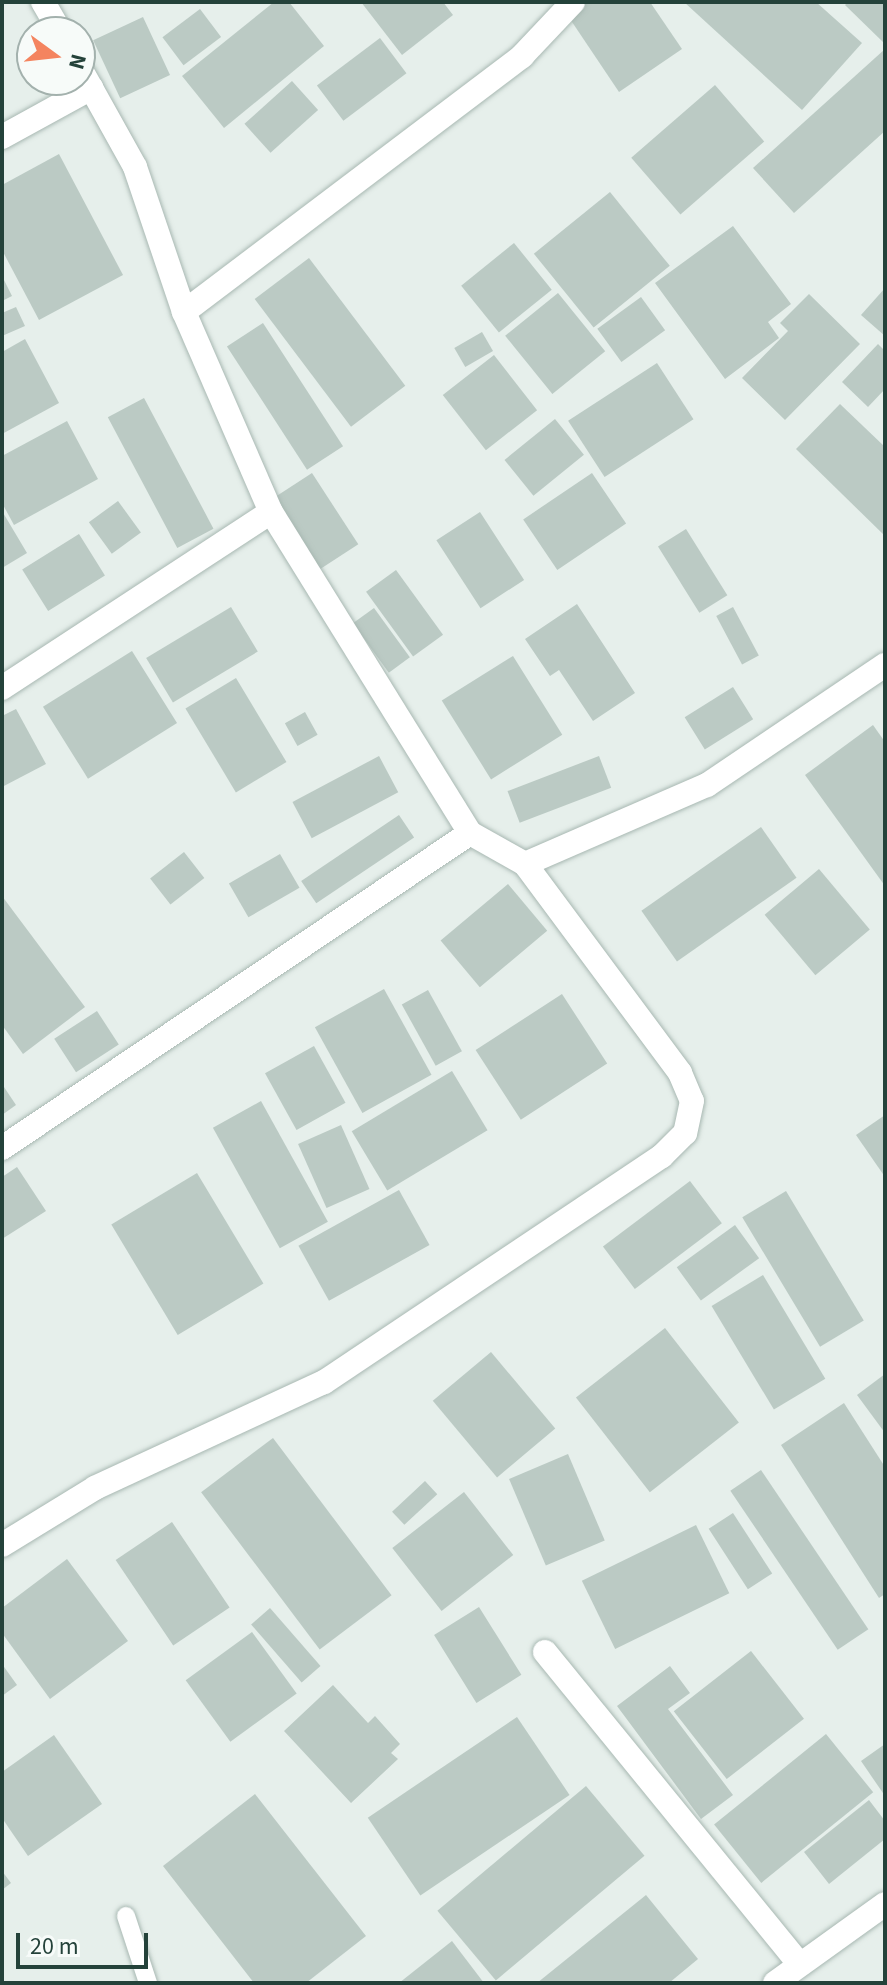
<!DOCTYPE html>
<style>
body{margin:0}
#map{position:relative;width:887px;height:1985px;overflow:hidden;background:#e6efeb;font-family:"Source Sans 3",sans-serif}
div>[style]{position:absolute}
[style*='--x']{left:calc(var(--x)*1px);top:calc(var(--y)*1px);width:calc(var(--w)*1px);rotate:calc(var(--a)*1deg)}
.building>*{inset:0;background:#bbcac4;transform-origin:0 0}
.roads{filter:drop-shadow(0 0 2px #a8b8b2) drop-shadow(0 0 2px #a8b8b2)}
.lane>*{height:18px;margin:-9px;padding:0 9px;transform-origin:9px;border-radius:9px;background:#fff}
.street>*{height:24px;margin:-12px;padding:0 12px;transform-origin:12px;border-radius:12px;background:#fff}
span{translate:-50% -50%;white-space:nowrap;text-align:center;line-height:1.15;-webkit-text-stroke:8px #f7fbf9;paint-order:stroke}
.frame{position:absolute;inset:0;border:4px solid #24423a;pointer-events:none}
.north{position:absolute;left:16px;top:16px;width:80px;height:80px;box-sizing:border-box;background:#f7fbf9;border:2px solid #a3b1ad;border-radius:50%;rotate:105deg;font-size:22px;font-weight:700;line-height:32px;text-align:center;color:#24423a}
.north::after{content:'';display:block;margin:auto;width:28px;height:36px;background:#f4845f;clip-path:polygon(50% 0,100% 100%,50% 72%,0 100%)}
.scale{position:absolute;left:16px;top:1933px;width:132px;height:36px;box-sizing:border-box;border:4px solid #24423a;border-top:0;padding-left:10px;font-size:24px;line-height:28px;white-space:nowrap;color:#24423a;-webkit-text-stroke:6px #f7fbf9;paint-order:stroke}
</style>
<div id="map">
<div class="building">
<i style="clip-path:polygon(274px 2px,289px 2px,324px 46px,224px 128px,182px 76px)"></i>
<i style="clip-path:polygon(361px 2px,443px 2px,453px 15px,402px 55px)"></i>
<i style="clip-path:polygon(582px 2px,650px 2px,682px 49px,619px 92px,566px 13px)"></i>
<i style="clip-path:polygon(684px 2px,816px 2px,862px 43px,802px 110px)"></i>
<i style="clip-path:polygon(848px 2px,885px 2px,885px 44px,845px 5px)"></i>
<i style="left:200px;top:9px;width:35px;height:47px;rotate:53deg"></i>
<i style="left:143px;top:17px;width:64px;height:55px;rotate:65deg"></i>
<i style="left:380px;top:38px;width:44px;height:79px;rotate:53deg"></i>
<i style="clip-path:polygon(885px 49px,885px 131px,794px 213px,753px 168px)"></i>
<i style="left:292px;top:81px;width:39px;height:64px;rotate:48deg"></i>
<i style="left:715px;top:85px;width:75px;height:111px;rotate:49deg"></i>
<i style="clip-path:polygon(59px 154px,123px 275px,39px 320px,2px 250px,2px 185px)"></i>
<i style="left:610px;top:192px;width:95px;height:98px;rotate:51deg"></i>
<i style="clip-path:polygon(733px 226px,791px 304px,768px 322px,779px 338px,725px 379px,655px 283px)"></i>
<i style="left:514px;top:243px;width:60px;height:68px;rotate:51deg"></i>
<i style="left:309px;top:258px;width:160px;height:68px;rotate:53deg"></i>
<i style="clip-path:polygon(2px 276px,12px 296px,2px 301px)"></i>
<i style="clip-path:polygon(885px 288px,885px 336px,861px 315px)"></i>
<i style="left:558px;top:293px;width:75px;height:68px;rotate:51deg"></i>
<i style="clip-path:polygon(809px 294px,860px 344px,785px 420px,742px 378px,788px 331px,780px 323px)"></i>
<i style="left:641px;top:297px;width:41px;height:54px;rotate:54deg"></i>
<i style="clip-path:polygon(16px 307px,25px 326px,2px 336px,2px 313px)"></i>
<i style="left:263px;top:323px;width:147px;height:43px;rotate:57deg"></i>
<i style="left:482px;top:332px;width:22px;height:32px;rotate:60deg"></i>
<i style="clip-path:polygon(25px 339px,59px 403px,2px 434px,2px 352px)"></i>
<i style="clip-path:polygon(878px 344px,885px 351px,885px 389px,868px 407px,842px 382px)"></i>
<i style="left:494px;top:355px;width:70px;height:65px;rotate:52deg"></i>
<i style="left:657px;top:363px;width:67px;height:106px;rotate:57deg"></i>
<i style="left:144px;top:398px;width:148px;height:41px;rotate:62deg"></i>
<i style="clip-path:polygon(840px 404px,885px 447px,885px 536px,796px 449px)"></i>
<i style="left:555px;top:419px;width:46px;height:65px;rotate:51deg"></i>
<i style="clip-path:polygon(67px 421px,98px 479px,14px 525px,2px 503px,2px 456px)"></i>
<i style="left:312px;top:473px;width:85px;height:49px;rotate:57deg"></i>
<i style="left:592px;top:473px;width:61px;height:83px;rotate:56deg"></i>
<i style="left:118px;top:501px;width:39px;height:36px;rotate:54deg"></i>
<i style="clip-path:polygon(2px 511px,27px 553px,2px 568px)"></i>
<i style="left:480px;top:512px;width:81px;height:52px;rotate:57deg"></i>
<i style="left:686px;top:529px;width:78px;height:33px;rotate:58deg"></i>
<i style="left:79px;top:534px;width:49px;height:67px;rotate:58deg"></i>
<i style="left:396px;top:570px;width:80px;height:37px;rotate:54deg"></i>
<i style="clip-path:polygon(577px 604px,635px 693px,593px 721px,559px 670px,550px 676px,525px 639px)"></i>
<i style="left:231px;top:607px;width:52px;height:99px;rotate:59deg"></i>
<i style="left:733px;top:607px;width:55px;height:19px;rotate:62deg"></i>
<i style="left:374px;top:608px;width:61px;height:26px;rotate:54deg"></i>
<i style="left:132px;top:651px;width:85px;height:105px;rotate:58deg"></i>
<i style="left:513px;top:656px;width:93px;height:84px;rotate:58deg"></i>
<i style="left:236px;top:678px;width:98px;height:59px;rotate:59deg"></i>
<i style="left:733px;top:687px;width:38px;height:57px;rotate:58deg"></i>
<i style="clip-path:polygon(16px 709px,46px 764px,2px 787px,2px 716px)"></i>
<i style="left:305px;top:712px;width:26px;height:23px;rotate:61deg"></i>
<i style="clip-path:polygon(873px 725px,885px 742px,885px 886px,805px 775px)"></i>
<i style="left:379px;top:756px;width:41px;height:98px;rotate:62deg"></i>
<i style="left:599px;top:756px;width:34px;height:98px;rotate:69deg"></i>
<i style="left:399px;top:815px;width:27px;height:118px;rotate:56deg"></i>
<i style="left:761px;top:827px;width:62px;height:146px;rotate:55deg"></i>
<i style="left:184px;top:852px;width:33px;height:43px;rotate:52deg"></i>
<i style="left:280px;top:854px;width:39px;height:59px;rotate:60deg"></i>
<i style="left:819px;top:869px;width:79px;height:71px;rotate:50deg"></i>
<i style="left:508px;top:884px;width:61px;height:88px;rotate:50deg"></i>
<i style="clip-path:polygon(2px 896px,85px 1007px,23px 1054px,2px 1025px)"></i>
<i style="left:384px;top:989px;width:98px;height:79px;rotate:61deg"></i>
<i style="left:428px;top:990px;width:70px;height:30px;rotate:61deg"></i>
<i style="left:562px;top:994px;width:83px;height:103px;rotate:57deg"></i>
<i style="left:97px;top:1011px;width:40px;height:51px;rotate:57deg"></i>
<i style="left:314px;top:1046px;width:65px;height:56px;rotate:61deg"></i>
<i style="left:452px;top:1071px;width:69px;height:117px;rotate:59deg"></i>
<i style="clip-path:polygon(2px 1084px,16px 1105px,2px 1115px)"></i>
<i style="left:261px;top:1101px;width:138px;height:55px;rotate:61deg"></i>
<i style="clip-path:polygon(885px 1115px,885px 1177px,856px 1135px)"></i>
<i style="left:341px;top:1125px;width:70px;height:47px;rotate:66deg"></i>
<i style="clip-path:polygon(17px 1167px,46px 1211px,2px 1239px,2px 1177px)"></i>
<i style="left:197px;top:1173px;width:129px;height:100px;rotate:59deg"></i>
<i style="left:690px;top:1181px;width:53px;height:109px;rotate:53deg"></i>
<i style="left:399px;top:1190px;width:63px;height:115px;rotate:61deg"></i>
<i style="left:786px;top:1191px;width:151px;height:51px;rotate:59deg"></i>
<i style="left:735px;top:1225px;width:41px;height:72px;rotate:54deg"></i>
<i style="left:763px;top:1275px;width:121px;height:60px;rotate:59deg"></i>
<i style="left:665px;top:1328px;width:120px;height:113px;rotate:52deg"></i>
<i style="left:491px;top:1352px;width:100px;height:76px;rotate:50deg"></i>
<i style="clip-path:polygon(885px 1374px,885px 1433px,857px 1395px)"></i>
<i style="clip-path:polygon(844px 1403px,885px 1467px,885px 1594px,879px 1598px,781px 1445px)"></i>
<i style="left:273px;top:1438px;width:197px;height:90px;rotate:53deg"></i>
<i style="left:568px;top:1454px;width:94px;height:64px;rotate:67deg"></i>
<i style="left:761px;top:1470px;width:192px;height:37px;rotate:56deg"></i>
<i style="left:425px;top:1481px;width:18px;height:45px;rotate:47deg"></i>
<i style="left:464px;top:1492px;width:80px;height:91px;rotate:52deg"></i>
<i style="left:733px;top:1513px;width:72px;height:29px;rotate:57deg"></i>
<i style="left:172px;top:1522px;width:103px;height:68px;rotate:56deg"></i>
<i style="left:696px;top:1525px;width:76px;height:127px;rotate:64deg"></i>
<i style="clip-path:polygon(67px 1559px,128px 1641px,50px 1699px,2px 1633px,2px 1608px)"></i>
<i style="left:479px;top:1607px;width:80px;height:53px;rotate:58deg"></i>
<i style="left:270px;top:1608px;width:77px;height:25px;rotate:49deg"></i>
<i style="left:252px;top:1632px;width:76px;height:82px;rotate:54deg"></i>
<i style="left:751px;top:1651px;width:86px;height:98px;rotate:52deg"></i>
<i style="clip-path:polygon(2px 1664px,17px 1685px,2px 1696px)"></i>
<i style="clip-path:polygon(670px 1666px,690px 1693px,668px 1709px,733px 1795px,701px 1819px,617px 1706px)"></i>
<i style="clip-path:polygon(333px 1685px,368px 1723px,375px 1716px,400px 1744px,391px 1753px,398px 1759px,351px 1803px,284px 1731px)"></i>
<i style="left:517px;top:1717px;width:94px;height:180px;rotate:56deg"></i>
<i style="left:826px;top:1734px;width:75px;height:144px;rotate:51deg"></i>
<i style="clip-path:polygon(54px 1735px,102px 1804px,28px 1856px,2px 1818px,2px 1772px)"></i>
<i style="clip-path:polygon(885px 1744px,885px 1796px,861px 1761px)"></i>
<i style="left:586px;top:1786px;width:91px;height:194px;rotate:50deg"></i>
<i style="clip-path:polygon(255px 1794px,366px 1936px,306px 1983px,254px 1983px,163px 1866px)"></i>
<i style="clip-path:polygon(869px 1800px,885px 1821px,885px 1839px,829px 1884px,804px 1852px)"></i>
<i style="clip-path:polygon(2px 1871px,11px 1883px,2px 1890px)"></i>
<i style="clip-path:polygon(646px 1895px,698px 1959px,669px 1983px,537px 1983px)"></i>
<i style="clip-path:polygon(452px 1941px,484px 1983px,399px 1983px)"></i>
</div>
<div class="roads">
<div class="lane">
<i style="--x:126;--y:1916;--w:71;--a:71.8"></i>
</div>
<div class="street">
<i style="--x:43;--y:2;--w:34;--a:60"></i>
<i style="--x:80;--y:68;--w:113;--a:60.9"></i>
<i style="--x:135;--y:167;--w:153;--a:71.3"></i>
<i style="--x:184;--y:312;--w:218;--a:66.5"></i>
<i style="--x:271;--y:512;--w:378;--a:58.2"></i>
<i style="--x:2;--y:137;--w:102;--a:-28.8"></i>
<i style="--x:184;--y:312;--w:424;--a:-37.1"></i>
<i style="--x:522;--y:56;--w:74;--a:-46.6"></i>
<i style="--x:2;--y:688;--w:321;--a:-33.2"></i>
<i style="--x:525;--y:864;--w:198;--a:-23.5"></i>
<i style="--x:707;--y:785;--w:215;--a:-34"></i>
<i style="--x:2;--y:1148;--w:564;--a:-33.94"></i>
<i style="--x:470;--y:833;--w:63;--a:29.4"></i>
<i style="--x:525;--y:864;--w:260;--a:53.4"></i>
<i style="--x:680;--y:1073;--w:30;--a:67"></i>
<i style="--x:692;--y:1101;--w:33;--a:102"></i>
<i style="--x:685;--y:1133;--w:33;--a:135"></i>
<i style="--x:662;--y:1156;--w:407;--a:146.2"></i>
<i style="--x:324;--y:1382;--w:252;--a:155.2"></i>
<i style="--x:95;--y:1488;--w:109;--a:148.5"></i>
<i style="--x:545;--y:1652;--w:402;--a:50.8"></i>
<i style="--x:775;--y:1983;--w:135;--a:-35.7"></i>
</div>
</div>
<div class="frame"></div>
<div class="north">N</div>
<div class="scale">20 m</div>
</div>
